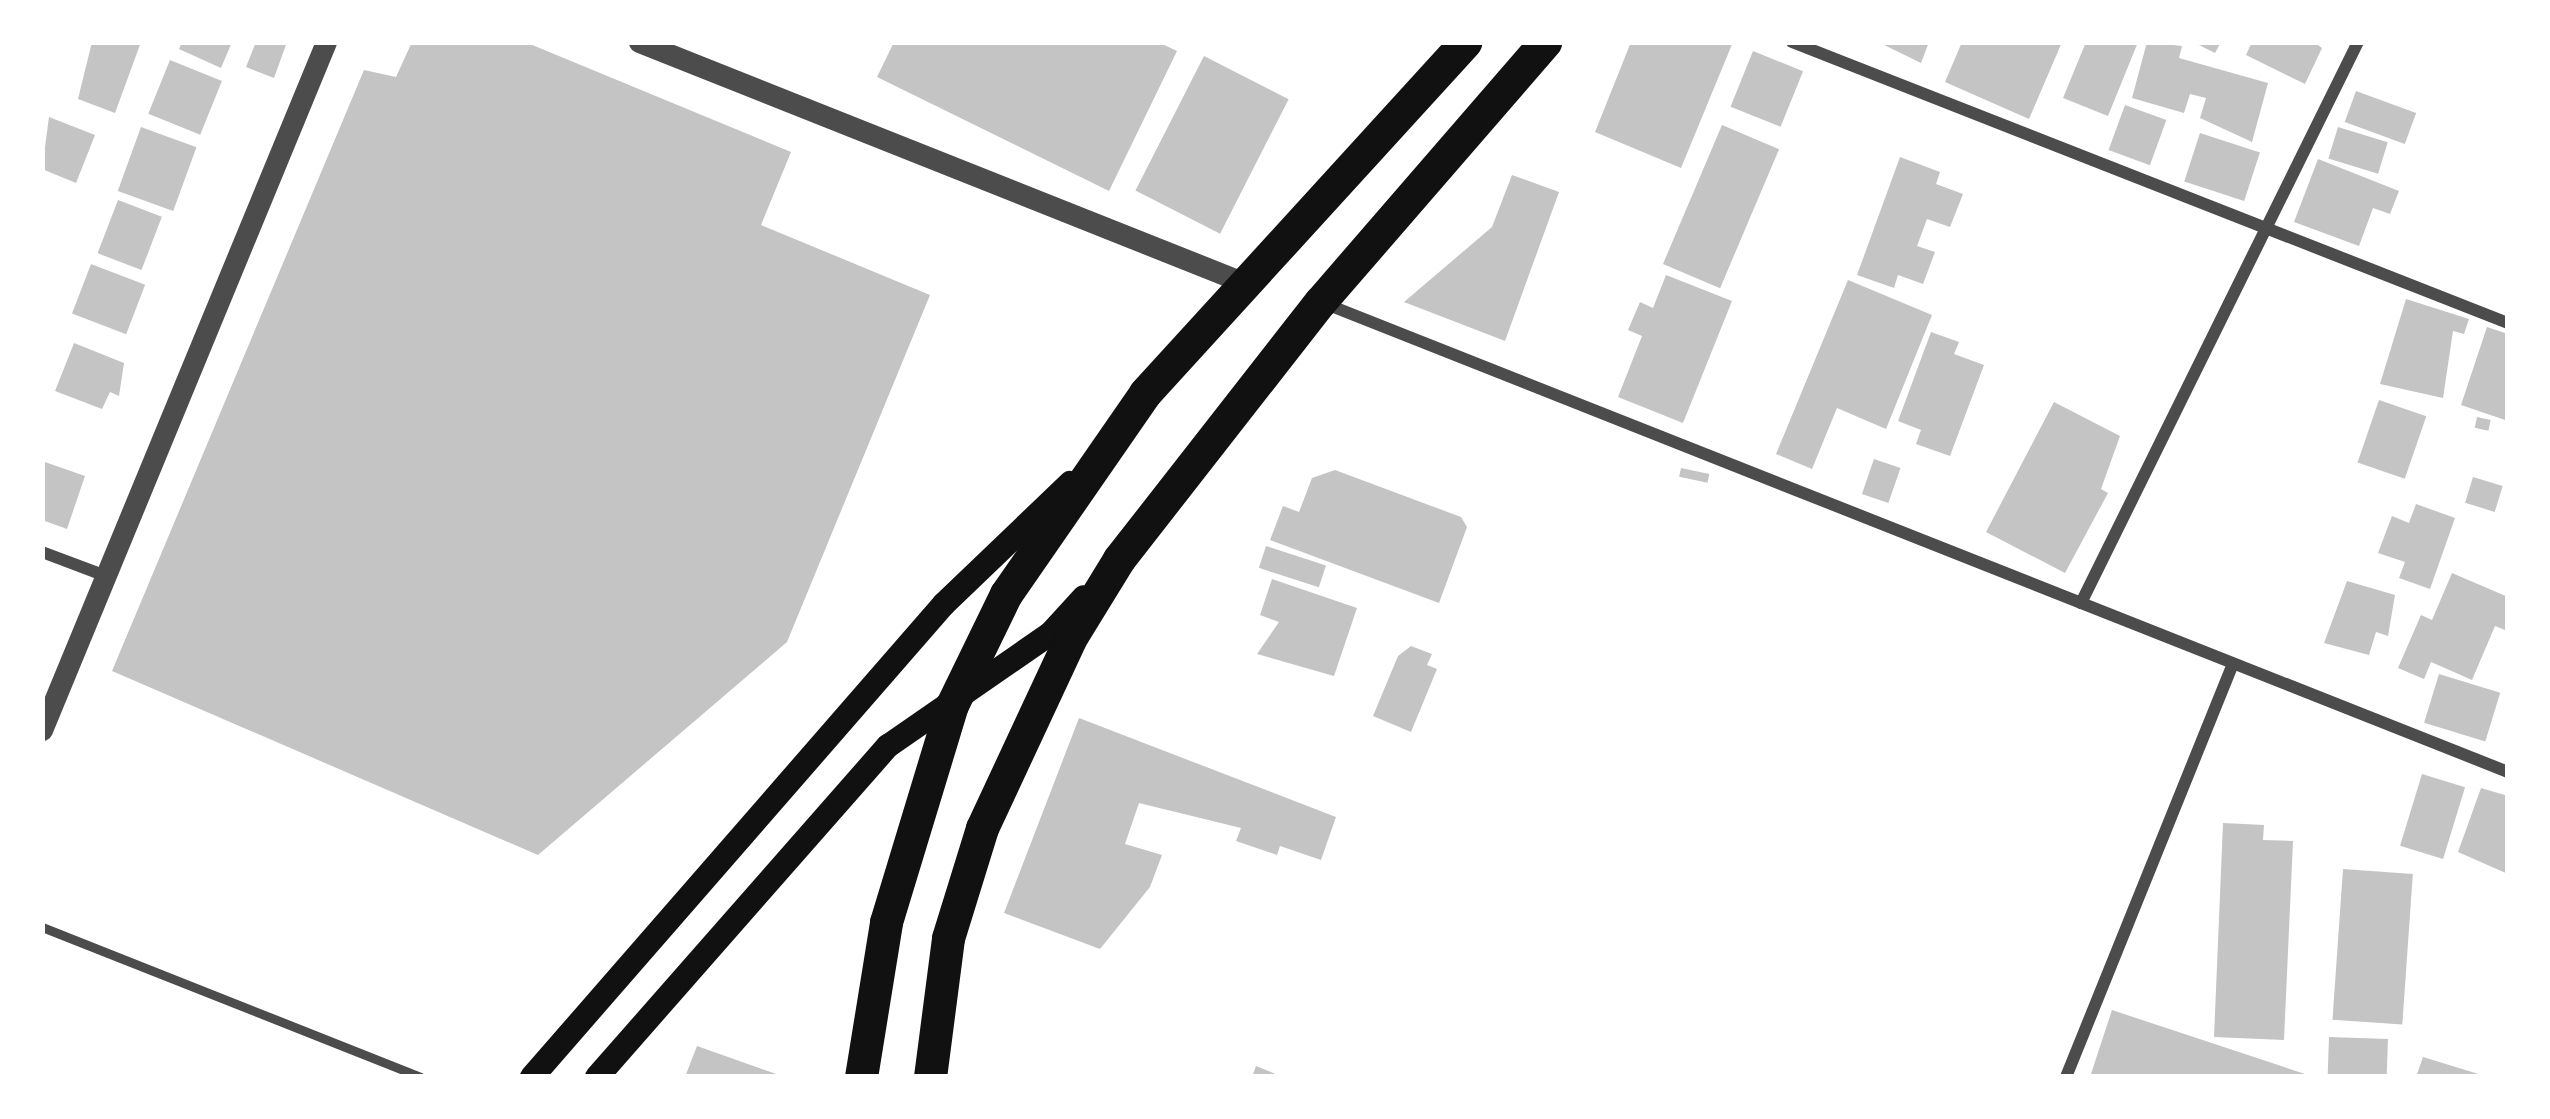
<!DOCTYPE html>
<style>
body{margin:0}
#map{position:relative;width:2550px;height:1119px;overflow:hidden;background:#fff;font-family:"Roboto Condensed",sans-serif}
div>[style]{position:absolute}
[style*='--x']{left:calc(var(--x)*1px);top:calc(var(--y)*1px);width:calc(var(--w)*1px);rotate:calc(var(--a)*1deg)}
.building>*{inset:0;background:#c4c4c4;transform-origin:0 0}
.service>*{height:9px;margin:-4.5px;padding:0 4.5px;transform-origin:4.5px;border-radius:4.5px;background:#4c4c4c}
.minor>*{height:12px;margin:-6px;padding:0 6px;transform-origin:6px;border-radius:6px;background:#4c4c4c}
.tertiary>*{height:21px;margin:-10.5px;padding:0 10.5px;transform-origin:10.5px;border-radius:10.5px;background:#4c4c4c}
.secondary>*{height:24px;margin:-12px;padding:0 12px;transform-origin:12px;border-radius:12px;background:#111}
.trunk>*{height:33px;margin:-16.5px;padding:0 16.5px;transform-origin:16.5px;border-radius:16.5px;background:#111}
span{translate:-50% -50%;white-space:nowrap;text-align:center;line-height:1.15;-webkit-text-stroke:12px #fff;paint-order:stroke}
.frame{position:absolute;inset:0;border:45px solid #fff;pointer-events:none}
</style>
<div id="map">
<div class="building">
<i style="clip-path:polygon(92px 42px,141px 42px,115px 113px,78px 99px)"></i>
<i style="clip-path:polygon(182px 42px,232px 42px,221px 68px,179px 49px)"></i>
<i style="clip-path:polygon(256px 42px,287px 42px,274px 78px,246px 67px)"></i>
<i style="clip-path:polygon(412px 42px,525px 42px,791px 152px,761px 225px,930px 295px,787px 642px,538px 855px,112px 671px,364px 70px,396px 77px)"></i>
<i style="clip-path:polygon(894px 42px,1158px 42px,1177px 51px,1109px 191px,877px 77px)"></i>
<i style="clip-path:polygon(1631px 42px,1733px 42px,1681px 168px,1595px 132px)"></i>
<i style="clip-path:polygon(1878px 42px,1929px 42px,1921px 63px)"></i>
<i style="clip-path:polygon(1962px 42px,2062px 42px,2029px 119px,1945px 82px)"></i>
<i style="clip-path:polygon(2086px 42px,2138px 42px,2108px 116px,2063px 98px)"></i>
<i style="clip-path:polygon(2147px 42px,2182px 46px,2179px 58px,2268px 83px,2252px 142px,2200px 118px,2206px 98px,2190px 94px,2184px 113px,2132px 98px)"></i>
<i style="clip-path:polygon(2193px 42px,2221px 42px,2215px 53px)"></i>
<i style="clip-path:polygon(2252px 42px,2314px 42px,2322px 48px,2305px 84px,2246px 55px)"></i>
<i style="left:1753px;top:51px;width:54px;height:60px;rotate:22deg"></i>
<i style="left:1204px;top:56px;width:95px;height:151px;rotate:27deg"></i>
<i style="left:170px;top:60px;width:56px;height:58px;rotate:22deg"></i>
<i style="left:2356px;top:91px;width:64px;height:33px;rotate:20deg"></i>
<i style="left:2125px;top:105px;width:44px;height:48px;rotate:20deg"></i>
<i style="clip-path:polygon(49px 117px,95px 135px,76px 183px,42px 169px)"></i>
<i style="left:1722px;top:125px;width:62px;height:151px;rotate:23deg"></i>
<i style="left:141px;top:127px;width:59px;height:68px;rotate:20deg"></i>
<i style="left:2338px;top:127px;width:52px;height:33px;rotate:17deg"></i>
<i style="left:2200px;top:133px;width:63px;height:51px;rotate:18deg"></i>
<i style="clip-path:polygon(1900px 157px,1940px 172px,1936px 184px,1963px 194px,1950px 227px,1927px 219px,1917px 246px,1935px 252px,1923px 284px,1898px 275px,1894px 288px,1857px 275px)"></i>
<i style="clip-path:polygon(2318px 159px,2399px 191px,2390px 214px,2373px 208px,2359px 246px,2294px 222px)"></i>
<i style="clip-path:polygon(1512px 175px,1559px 192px,1505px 341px,1404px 302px,1492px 227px)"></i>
<i style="left:118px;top:200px;width:47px;height:57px;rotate:21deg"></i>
<i style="left:91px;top:264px;width:58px;height:53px;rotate:21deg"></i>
<i style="clip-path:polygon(1666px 275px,1732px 301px,1683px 423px,1618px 397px,1642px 336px,1628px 330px,1640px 302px,1653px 308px)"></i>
<i style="clip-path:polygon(1848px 280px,1932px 315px,1886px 429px,1837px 408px,1812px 469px,1776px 454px)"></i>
<i style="clip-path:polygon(2406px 299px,2469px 319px,2464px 334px,2453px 331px,2443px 398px,2380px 384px)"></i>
<i style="clip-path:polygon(2487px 327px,2508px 334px,2508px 421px,2461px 405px)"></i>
<i style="clip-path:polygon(1931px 332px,1959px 342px,1954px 354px,1984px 365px,1950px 456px,1916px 444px,1921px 430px,1898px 421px)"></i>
<i style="clip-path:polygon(74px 343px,124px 363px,119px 396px,110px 392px,102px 409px,55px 391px)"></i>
<i style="left:2379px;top:400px;width:50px;height:66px;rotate:19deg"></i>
<i style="clip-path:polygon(2054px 402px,2120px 436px,2101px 489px,2108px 493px,2065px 573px,1986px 532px)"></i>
<i style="left:2477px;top:417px;width:14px;height:11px;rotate:12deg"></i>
<i style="left:1874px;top:459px;width:28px;height:37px;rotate:19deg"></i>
<i style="clip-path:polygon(42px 461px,85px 476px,67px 529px,42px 520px)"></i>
<i style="left:1681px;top:468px;width:29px;height:9px;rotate:12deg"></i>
<i style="clip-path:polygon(1335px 470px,1461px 517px,1467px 527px,1439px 603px,1270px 540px,1283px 506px,1299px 512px,1312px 478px)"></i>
<i style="left:2473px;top:477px;width:31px;height:27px;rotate:17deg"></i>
<i style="clip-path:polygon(2416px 504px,2455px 518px,2430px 589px,2399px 578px,2405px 562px,2378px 553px,2392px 516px,2409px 523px)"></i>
<i style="left:1266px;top:546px;width:63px;height:23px;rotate:18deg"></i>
<i style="clip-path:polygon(2452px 573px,2508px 597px,2508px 622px,2505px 630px,2495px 626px,2472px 680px,2431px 662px,2424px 679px,2398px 668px,2421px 615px,2432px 620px)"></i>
<i style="clip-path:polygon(1272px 579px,1357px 608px,1334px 676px,1257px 654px,1279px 622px,1260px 615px)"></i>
<i style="clip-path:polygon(2347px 581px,2395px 595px,2388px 636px,2376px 632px,2369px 655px,2324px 643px)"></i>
<i style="clip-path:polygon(1411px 646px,1432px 654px,1427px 665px,1437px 669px,1411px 732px,1373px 716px,1398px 656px)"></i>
<i style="left:2439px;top:674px;width:64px;height:51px;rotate:17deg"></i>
<i style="clip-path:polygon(1079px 718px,1336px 817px,1321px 860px,1280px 846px,1277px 855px,1236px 841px,1241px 828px,1139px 803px,1125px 844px,1162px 855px,1150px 887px,1100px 949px,1004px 913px)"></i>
<i style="left:2422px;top:774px;width:45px;height:75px;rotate:17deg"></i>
<i style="clip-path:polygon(2481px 788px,2508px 796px,2508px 874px,2458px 852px)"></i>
<i style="clip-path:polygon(2223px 823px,2264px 825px,2263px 840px,2293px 841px,2284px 1040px,2214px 1037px)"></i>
<i style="left:2343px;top:869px;width:70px;height:151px;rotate:4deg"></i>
<i style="clip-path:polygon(2112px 1010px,2311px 1076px,2310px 1077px,2090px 1077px)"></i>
<i style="left:2329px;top:1037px;width:59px;height:40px;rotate:2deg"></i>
<i style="clip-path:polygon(697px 1046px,782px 1076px,781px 1077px,685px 1077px)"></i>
<i style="clip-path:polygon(2423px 1057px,2485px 1076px,2485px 1077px,2416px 1077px)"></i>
<i style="clip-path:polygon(1256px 1066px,1283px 1077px,1252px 1077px)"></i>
</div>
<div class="service">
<i style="--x:42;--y:927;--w:407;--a:21.6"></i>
</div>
<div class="minor">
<i style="--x:1792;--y:42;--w:769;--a:21.43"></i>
<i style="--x:1321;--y:302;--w:1277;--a:21.6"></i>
<i style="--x:42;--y:552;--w:65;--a:20.7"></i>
<i style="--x:2081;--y:603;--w:626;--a:-63.72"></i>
<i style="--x:2066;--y:1077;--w:446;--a:-68"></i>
</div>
<div class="tertiary">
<i style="--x:639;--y:42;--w:652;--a:21.69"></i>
<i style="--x:42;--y:730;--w:744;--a:-67.57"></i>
</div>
<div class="secondary">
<i style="--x:532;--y:1077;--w:627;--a:-48.94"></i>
<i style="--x:944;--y:604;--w:175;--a:-43.8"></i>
<i style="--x:597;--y:1077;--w:441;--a:-48.7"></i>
<i style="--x:888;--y:746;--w:197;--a:-34.7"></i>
<i style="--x:1050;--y:634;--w:50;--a:-47.4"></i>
</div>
<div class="trunk">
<i style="--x:861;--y:1077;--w:157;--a:-80.8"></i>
<i style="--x:886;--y:922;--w:227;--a:-73.1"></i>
<i style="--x:952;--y:705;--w:123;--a:-64.1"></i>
<i style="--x:1006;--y:594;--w:244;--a:-55.3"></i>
<i style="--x:1145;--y:393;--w:475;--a:-47.6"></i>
<i style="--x:930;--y:1077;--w:140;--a:-82.6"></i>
<i style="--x:948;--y:938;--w:115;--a:-72.8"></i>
<i style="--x:982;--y:828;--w:208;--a:-65"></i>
<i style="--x:1070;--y:639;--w:94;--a:-58.5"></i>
<i style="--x:1119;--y:559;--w:326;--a:-52"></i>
<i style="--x:1320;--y:302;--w:344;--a:-49.1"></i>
</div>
<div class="frame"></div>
</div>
